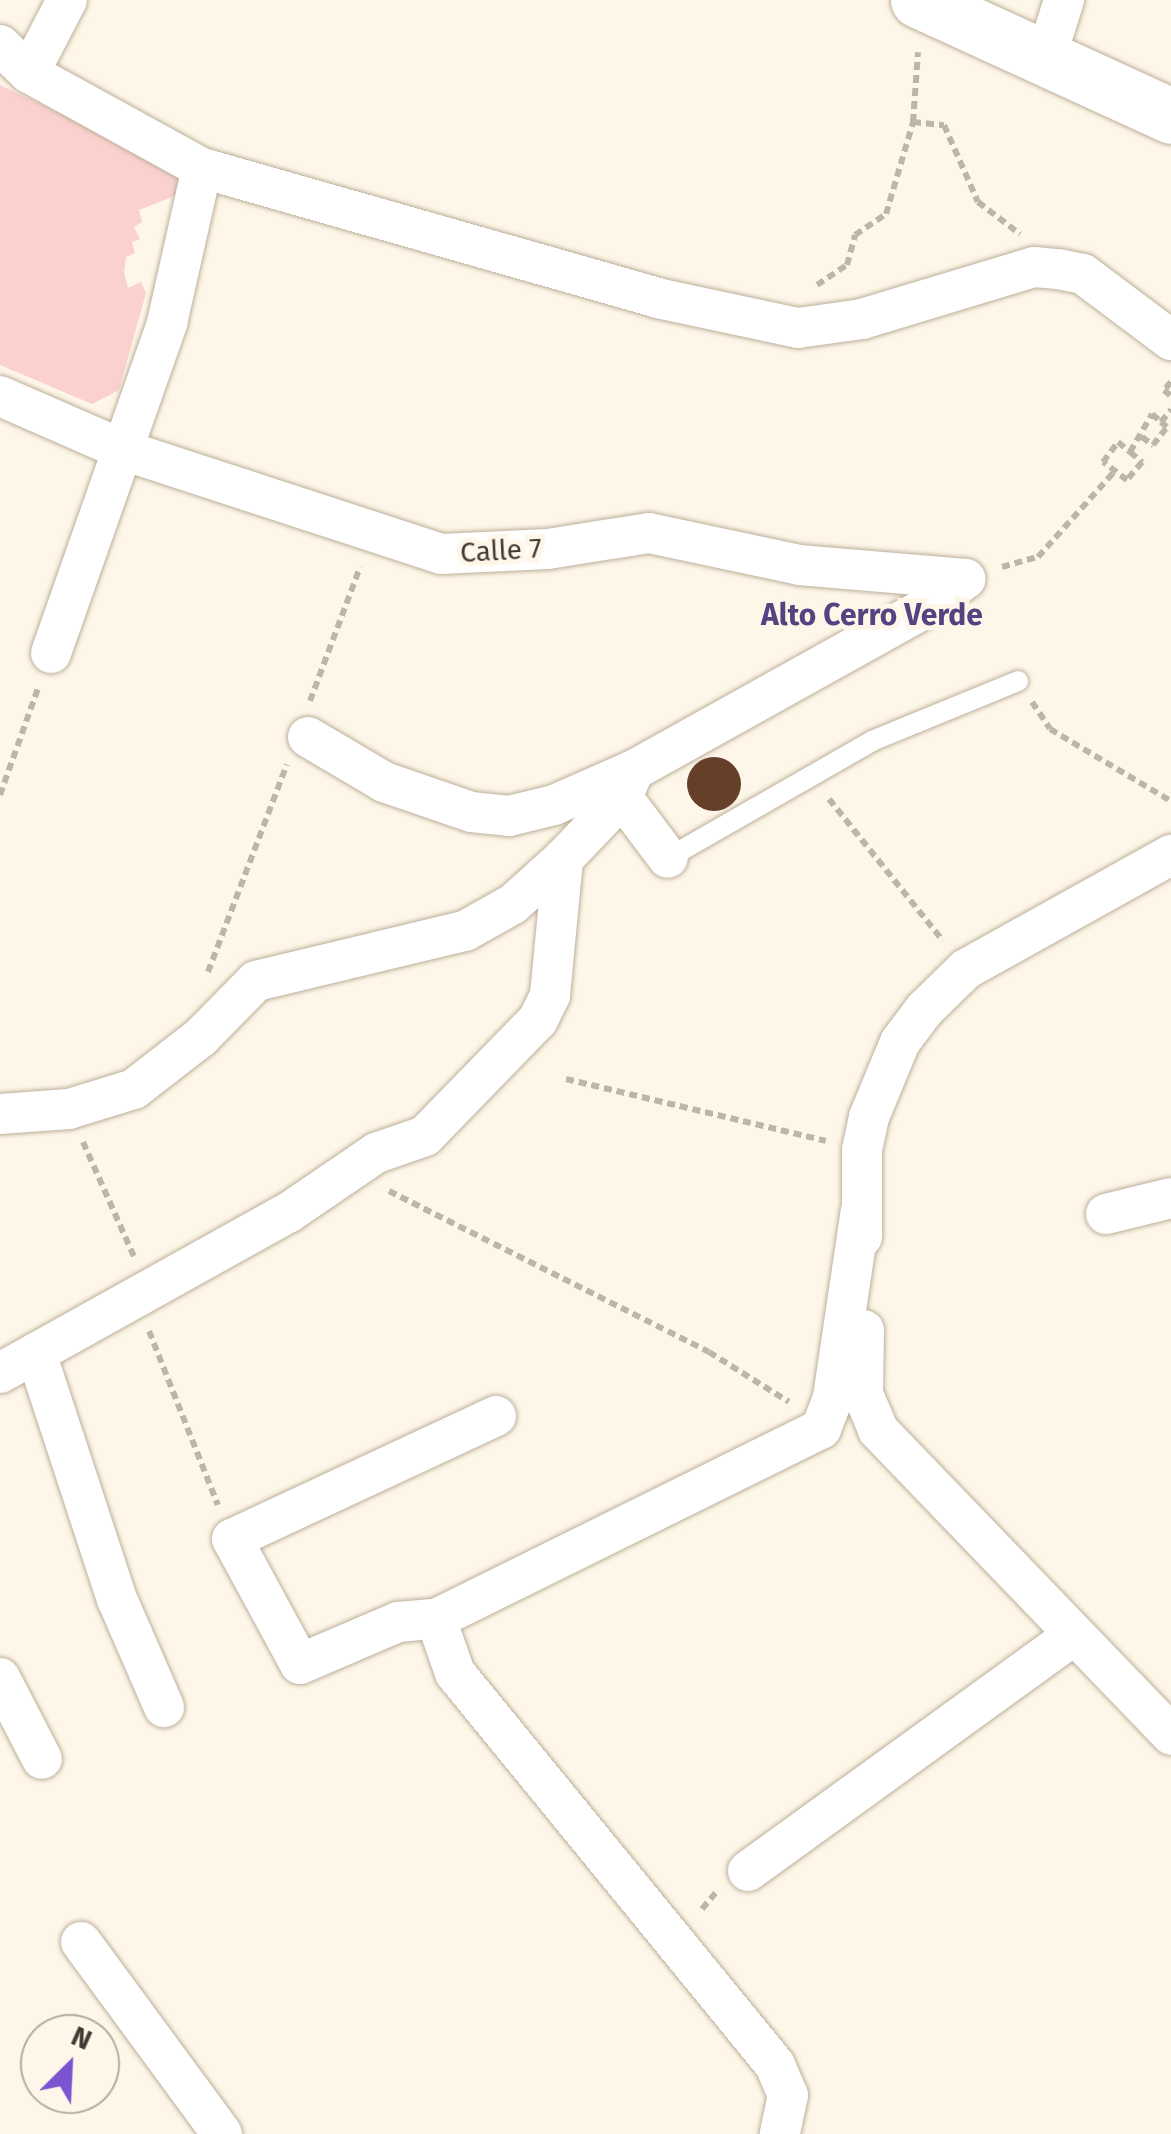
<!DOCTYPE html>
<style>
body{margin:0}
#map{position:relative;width:1171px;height:2134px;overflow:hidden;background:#fef6e8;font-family:"Fira Sans",sans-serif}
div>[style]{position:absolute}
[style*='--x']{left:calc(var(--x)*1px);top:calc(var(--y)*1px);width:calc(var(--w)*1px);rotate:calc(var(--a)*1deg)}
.green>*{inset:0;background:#fbd1cf}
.building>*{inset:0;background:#653f28}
.round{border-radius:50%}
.path>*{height:6px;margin-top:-3px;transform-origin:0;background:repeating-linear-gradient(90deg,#bcb6a9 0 8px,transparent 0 13px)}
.roads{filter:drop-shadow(0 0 2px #bcaf9a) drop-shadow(0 0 2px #bcaf9a)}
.service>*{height:20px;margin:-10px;padding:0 10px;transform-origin:10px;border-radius:10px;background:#fff}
.minor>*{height:40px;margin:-20px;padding:0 20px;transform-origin:20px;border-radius:20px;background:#fff}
.primary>*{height:55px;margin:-27.5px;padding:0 27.5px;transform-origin:27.5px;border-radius:27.5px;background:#fff}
span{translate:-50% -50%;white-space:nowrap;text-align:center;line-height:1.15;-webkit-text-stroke:10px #fef6e8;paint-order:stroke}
.street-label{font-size:28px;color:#413c33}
.neighbourhood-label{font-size:30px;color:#544381;font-weight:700}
.north{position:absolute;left:20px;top:2014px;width:100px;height:100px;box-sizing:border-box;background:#fef6e8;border:2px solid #b2aca0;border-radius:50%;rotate:24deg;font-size:28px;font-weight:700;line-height:40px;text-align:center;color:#413c33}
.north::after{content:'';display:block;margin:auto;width:35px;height:45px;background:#7b55cf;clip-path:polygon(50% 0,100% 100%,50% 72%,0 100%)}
</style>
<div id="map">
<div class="green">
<i style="clip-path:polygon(0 85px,150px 156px,183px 183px,179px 194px,139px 210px,142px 222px,134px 227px,140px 239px,132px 242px,135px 253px,126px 257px,124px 272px,128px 288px,141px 282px,146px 293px,119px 390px,92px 404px,0 365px)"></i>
</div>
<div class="building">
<i class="round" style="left:687px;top:757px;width:54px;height:54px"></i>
</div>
<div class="path">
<i style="--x:913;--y:122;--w:31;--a:6"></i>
<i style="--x:944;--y:125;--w:84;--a:66.2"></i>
<i style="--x:978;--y:202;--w:53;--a:37.3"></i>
<i style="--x:817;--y:285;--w:36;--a:-34"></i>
<i style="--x:847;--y:265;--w:31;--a:-75"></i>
<i style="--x:855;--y:235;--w:37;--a:-34"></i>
<i style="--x:886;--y:214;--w:96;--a:-73.6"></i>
<i style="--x:913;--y:122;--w:70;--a:-85.9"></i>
<i style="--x:1171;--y:382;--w:11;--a:131"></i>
<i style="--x:1164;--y:390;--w:9;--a:41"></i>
<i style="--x:1142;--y:437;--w:14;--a:36"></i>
<i style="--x:1153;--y:445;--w:23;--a:-52"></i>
<i style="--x:1167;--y:427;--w:8;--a:-140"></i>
<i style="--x:1130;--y:452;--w:16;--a:40"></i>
<i style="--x:1142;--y:462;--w:23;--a:130"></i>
<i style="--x:1127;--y:480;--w:30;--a:-143"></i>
<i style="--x:1103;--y:462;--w:25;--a:-53"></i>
<i style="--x:1118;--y:442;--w:16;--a:40"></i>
<i style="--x:1130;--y:452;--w:44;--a:-59.9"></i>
<i style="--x:1152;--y:414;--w:12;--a:42"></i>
<i style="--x:1161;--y:422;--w:16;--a:-50"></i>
<i style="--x:1002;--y:567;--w:37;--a:-16"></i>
<i style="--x:1038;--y:557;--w:115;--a:-48.2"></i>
<i style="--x:310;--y:701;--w:143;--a:-69.5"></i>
<i style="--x:1032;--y:702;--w:32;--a:56"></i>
<i style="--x:1050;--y:729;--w:141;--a:30.8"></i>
<i style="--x:0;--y:795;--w:114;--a:-70.4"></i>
<i style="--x:829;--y:799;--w:182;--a:51.2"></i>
<i style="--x:208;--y:972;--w:222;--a:-69.2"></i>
<i style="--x:566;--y:1079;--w:267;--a:13.4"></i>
<i style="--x:83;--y:1142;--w:128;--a:66"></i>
<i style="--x:389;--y:1191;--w:358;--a:26.7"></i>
<i style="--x:709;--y:1352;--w:94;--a:32"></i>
<i style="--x:149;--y:1331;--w:187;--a:68.4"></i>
<i style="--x:702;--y:1909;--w:23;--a:-50"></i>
</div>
<div class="roads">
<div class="service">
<i style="--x:668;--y:858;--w:235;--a:-29.8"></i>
<i style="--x:872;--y:741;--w:158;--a:-22.3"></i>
</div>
<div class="minor">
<i style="--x:0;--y:45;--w:40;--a:44"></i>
<i style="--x:29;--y:73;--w:197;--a:28.8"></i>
<i style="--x:202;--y:168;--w:473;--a:15.9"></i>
<i style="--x:657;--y:298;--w:144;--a:12"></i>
<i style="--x:798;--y:328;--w:65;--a:-8"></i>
<i style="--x:862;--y:319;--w:180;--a:-16.8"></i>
<i style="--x:1034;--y:267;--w:24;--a:5"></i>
<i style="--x:1058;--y:269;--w:25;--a:11"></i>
<i style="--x:1083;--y:274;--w:110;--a:36.9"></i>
<i style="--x:1045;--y:60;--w:63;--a:-72.4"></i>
<i style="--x:29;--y:73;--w:82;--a:-62.5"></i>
<i style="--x:0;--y:396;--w:137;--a:23.6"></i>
<i style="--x:126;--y:451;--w:331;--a:18.1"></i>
<i style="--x:441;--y:554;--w:107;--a:-2.7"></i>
<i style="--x:548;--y:549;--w:102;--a:-9"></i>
<i style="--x:649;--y:533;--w:153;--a:12"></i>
<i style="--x:799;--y:565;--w:167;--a:4.8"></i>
<i style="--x:51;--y:653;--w:350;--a:-70.6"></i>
<i style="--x:167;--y:323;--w:159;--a:-77.3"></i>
<i style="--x:308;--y:737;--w:88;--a:30.6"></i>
<i style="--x:384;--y:782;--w:92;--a:19"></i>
<i style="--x:471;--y:812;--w:38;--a:6"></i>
<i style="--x:509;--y:816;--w:46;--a:-13.7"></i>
<i style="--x:554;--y:805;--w:87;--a:-23.6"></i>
<i style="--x:622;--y:797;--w:76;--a:53"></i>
<i style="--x:0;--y:1114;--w:69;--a:-4.1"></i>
<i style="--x:69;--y:1109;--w:68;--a:-17.1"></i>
<i style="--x:134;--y:1089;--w:85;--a:-37.8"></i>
<i style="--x:201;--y:1037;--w:78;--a:-45.5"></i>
<i style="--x:256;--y:981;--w:215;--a:-13.5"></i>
<i style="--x:465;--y:931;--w:55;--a:-29.4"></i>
<i style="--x:513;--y:904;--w:67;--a:-42"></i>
<i style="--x:563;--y:859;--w:86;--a:-46.4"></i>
<i style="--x:622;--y:797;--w:30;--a:-66"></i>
<i style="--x:634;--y:770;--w:340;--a:-29.1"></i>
<i style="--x:931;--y:605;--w:43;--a:-37.4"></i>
<i style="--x:1106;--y:1214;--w:67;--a:-13.8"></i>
<i style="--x:862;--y:1237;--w:87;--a:-90"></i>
<i style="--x:862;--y:1150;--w:34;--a:-78"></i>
<i style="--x:869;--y:1117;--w:81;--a:-67.5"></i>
<i style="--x:900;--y:1042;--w:40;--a:-53"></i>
<i style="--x:924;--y:1010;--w:59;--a:-44.3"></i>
<i style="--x:966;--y:969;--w:235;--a:-29.1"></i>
<i style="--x:864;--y:1330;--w:64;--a:90.9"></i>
<i style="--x:863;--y:1394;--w:39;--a:67"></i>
<i style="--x:878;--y:1430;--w:423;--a:46.1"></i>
<i style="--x:36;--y:1353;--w:259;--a:71.8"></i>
<i style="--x:117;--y:1599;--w:118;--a:66.5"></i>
<i style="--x:0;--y:1373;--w:329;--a:-29.1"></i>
<i style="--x:288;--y:1213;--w:107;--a:-34.3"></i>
<i style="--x:376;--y:1153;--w:52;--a:-19.1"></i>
<i style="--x:425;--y:1136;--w:162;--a:-45.8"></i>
<i style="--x:538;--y:1020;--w:28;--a:-64"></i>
<i style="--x:550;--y:995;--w:137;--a:-84.5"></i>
<i style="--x:496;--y:1416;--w:291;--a:155"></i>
<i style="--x:232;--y:1539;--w:142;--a:61.5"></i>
<i style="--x:300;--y:1664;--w:107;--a:-23.2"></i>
<i style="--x:398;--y:1622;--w:38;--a:-5"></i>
<i style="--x:436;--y:1619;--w:429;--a:-26.3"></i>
<i style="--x:821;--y:1429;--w:34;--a:-69"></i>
<i style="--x:833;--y:1397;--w:189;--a:-81.5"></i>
<i style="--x:436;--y:1619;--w:57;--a:70.6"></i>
<i style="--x:455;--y:1673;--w:506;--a:50.77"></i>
<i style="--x:775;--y:2065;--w:33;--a:67"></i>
<i style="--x:788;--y:2095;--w:40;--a:102"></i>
<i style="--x:0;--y:1678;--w:91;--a:62.6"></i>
<i style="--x:748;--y:1871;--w:402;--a:-35.9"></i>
<i style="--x:81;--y:1942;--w:238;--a:53.7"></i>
</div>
<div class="primary">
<i style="--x:918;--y:0;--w:278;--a:24.6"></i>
</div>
</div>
<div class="street-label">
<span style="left:501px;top:551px;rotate:-3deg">Calle 7</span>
</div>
<div class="neighbourhood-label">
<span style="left:872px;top:615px">Alto Cerro Verde</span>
</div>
<div class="north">N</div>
</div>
